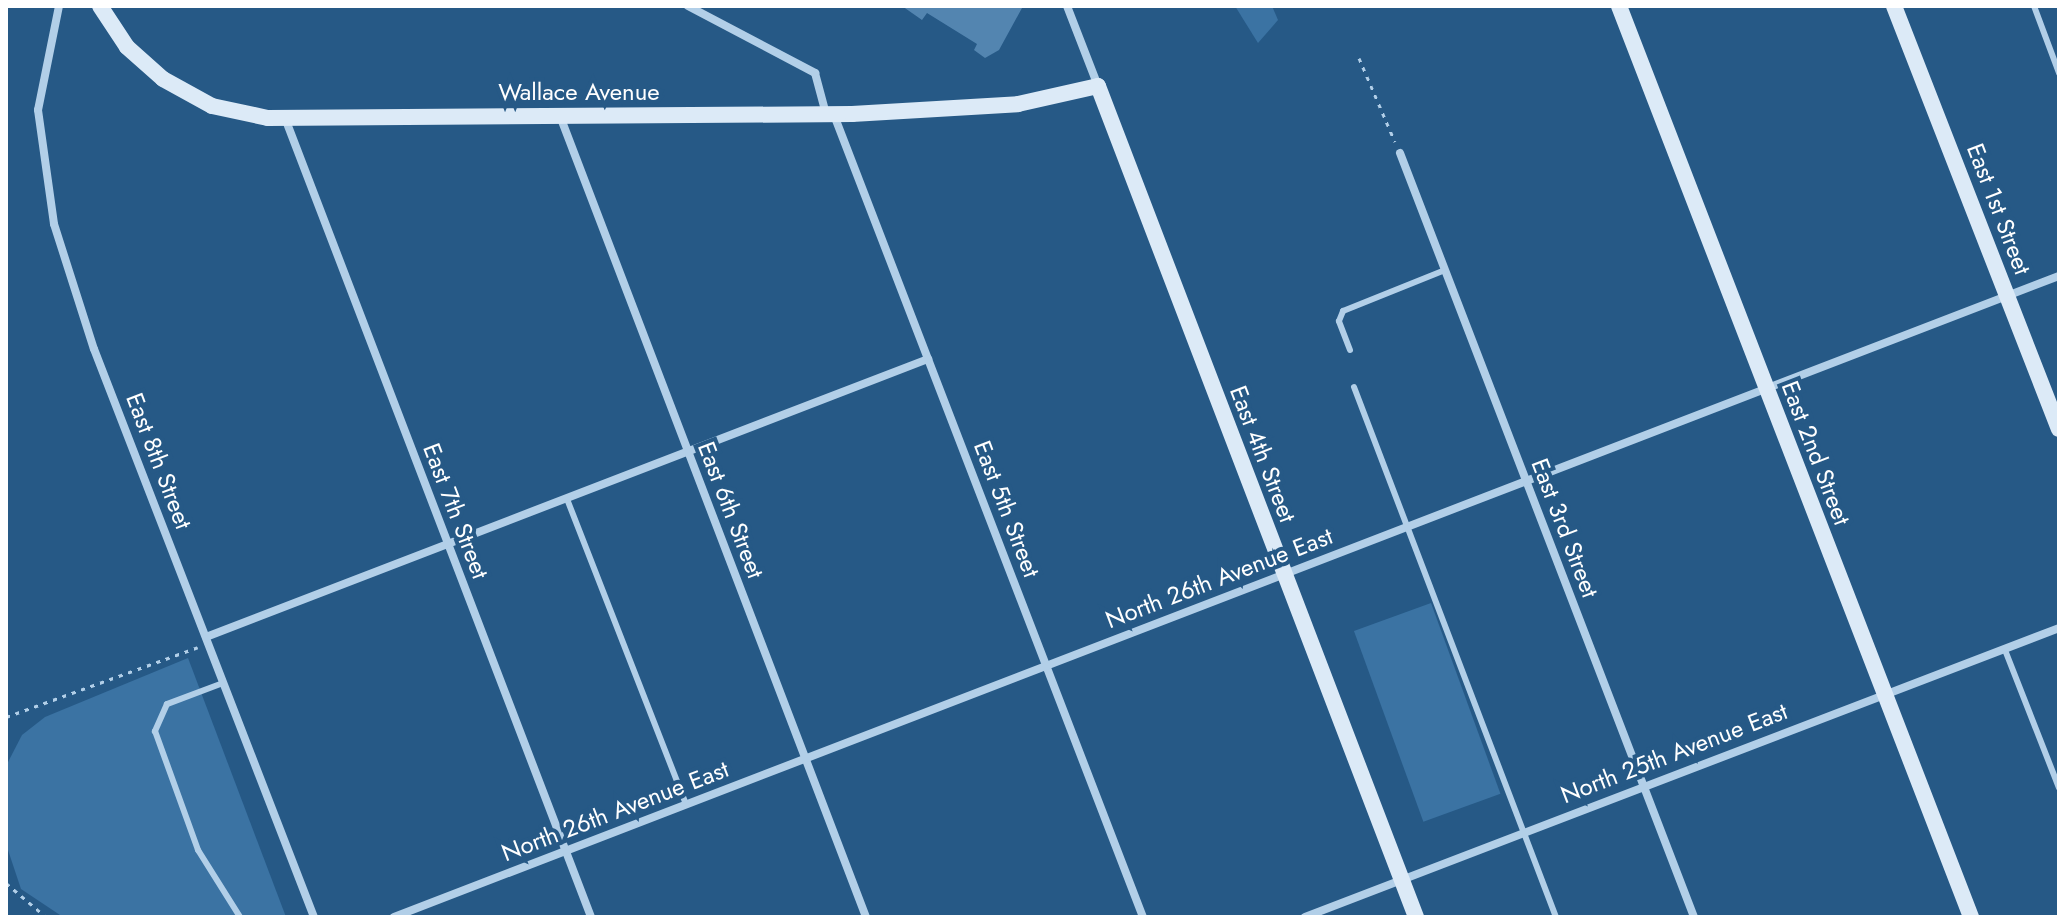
<!DOCTYPE html>
<style>
body{margin:0}
#map{position:relative;width:2065px;height:923px;overflow:hidden;background:#265986;font-family:Jost,sans-serif}
div>[style]{position:absolute}
[style*='--x']{left:calc(var(--x)*1px);top:calc(var(--y)*1px);width:calc(var(--w)*1px);rotate:calc(var(--a)*1deg)}
.green>*{inset:0;background:#3b73a3;transform-origin:0 0}
.building>*{inset:0;background:#5385b0}
.path>*{height:3px;margin-top:-1.5px;transform-origin:0;background:repeating-linear-gradient(90deg,#b2cfe8 0 4px,transparent 0 10px)}
.lane>*{height:6px;margin:-3px;padding:0 3px;transform-origin:3px;border-radius:3px;background:#b2cfe8}
.street>*{height:8px;margin:-4px;padding:0 4px;transform-origin:4px;border-radius:4px;background:#b2cfe8}
.secondary>*{height:16px;margin:-8px;padding:0 8px;transform-origin:8px;border-radius:8px;background:#dceaf7}
span{translate:-50% -50%;white-space:nowrap;text-align:center;line-height:1.15;-webkit-text-stroke:8px #265986;paint-order:stroke}
.street-label{font-size:24px;color:#fff}
.frame{position:absolute;inset:0;border:8px solid #fff;pointer-events:none}
</style>
<div id="map">
<div class="green">
<i style="clip-path:polygon(1235px 6px,1272px 6px,1278px 20px,1258px 43px)"></i>
<i style="left:1431px;top:603px;width:203px;height:82px;rotate:70deg"></i>
<i style="clip-path:polygon(188px 658px,286px 917px,63px 917px,21px 889px,6px 844px,6px 766px,22px 735px,45px 717px)"></i>
</div>
<div class="building">
<i style="clip-path:polygon(902px 6px,1019px 6px,1022px 8px,999px 50px,985px 58px,974px 50px,977px 44px,927px 13px,922px 20px)"></i>
</div>
<div class="path">
<i style="--x:1359;--y:58;--w:91;--a:66.8"></i>
<i style="--x:6;--y:717;--w:204;--a:-20"></i>
<i style="--x:6;--y:883;--w:52;--a:40.4"></i>
</div>
<div class="lane">
<i style="--x:2034;--y:6;--w:72;--a:69.5"></i>
<i style="--x:1350;--y:350;--w:31;--a:-111"></i>
<i style="--x:1339;--y:321;--w:11;--a:-68"></i>
<i style="--x:1343;--y:311;--w:110;--a:-21.9"></i>
<i style="--x:1354;--y:387;--w:567;--a:69.14"></i>
<i style="--x:567;--y:499;--w:328;--a:68.7"></i>
<i style="--x:2005;--y:650;--w:148;--a:68.6"></i>
<i style="--x:223;--y:683;--w:60;--a:159.4"></i>
<i style="--x:167;--y:704;--w:30;--a:114"></i>
<i style="--x:155;--y:731;--w:127;--a:70.1"></i>
<i style="--x:198;--y:850;--w:79;--a:57.9"></i>
</div>
<div class="street">
<i style="--x:59;--y:6;--w:106;--a:101.4"></i>
<i style="--x:38;--y:110;--w:115;--a:82"></i>
<i style="--x:54;--y:224;--w:131;--a:72.3"></i>
<i style="--x:94;--y:349;--w:609;--a:68.83"></i>
<i style="--x:688;--y:6;--w:144;--a:27.8"></i>
<i style="--x:815;--y:73;--w:42;--a:75"></i>
<i style="--x:1067;--y:6;--w:86;--a:68.8"></i>
<i style="--x:834;--y:115;--w:859;--a:68.93"></i>
<i style="--x:560;--y:116;--w:857;--a:69.09"></i>
<i style="--x:285;--y:118;--w:856;--a:69.04"></i>
<i style="--x:1400;--y:153;--w:819;--a:68.95"></i>
<i style="--x:206;--y:637;--w:774;--a:-21.06"></i>
<i style="--x:394;--y:917;--w:1784;--a:-21.06"></i>
<i style="--x:1305;--y:917;--w:807;--a:-20.97"></i>
</div>
<div class="secondary">
<i style="--x:100;--y:6;--w:49;--a:56.6"></i>
<i style="--x:127;--y:47;--w:48;--a:41.6"></i>
<i style="--x:163;--y:79;--w:56;--a:28.9"></i>
<i style="--x:212;--y:106;--w:57;--a:12.1"></i>
<i style="--x:268;--y:118;--w:584;--a:-0.39"></i>
<i style="--x:852;--y:114;--w:166;--a:-3.4"></i>
<i style="--x:1018;--y:104;--w:82;--a:-12.7"></i>
<i style="--x:1098;--y:86;--w:890;--a:69.06"></i>
<i style="--x:1619;--y:6;--w:977;--a:68.87"></i>
<i style="--x:1894;--y:6;--w:454;--a:68.7"></i>
</div>
<div class="street-label">
<span style="left:579px;top:92px">Wallace Avenue</span>
<span style="left:1999px;top:209px;rotate:69deg">East 1st Street</span>
<span style="left:1816px;top:453px;rotate:69deg">East 2nd Street</span>
<span style="left:1263px;top:454px;rotate:69deg">East 4th Street</span>
<span style="left:159px;top:461px;rotate:69deg">East 8th Street</span>
<span style="left:1007px;top:509px;rotate:69deg">East 5th Street</span>
<span style="left:731px;top:510px;rotate:69deg">East 6th Street</span>
<span style="left:456px;top:511px;rotate:69deg">East 7th Street</span>
<span style="left:1565px;top:528px;rotate:69deg">East 3rd Street</span>
<span style="left:1219px;top:578px;rotate:-21deg">North 26th Avenue East</span>
<span style="left:1674px;top:753px;rotate:-21deg">North 25th Avenue East</span>
<span style="left:615px;top:811px;rotate:-21deg">North 26th Avenue East</span>
</div>
<div class="frame"></div>
</div>
